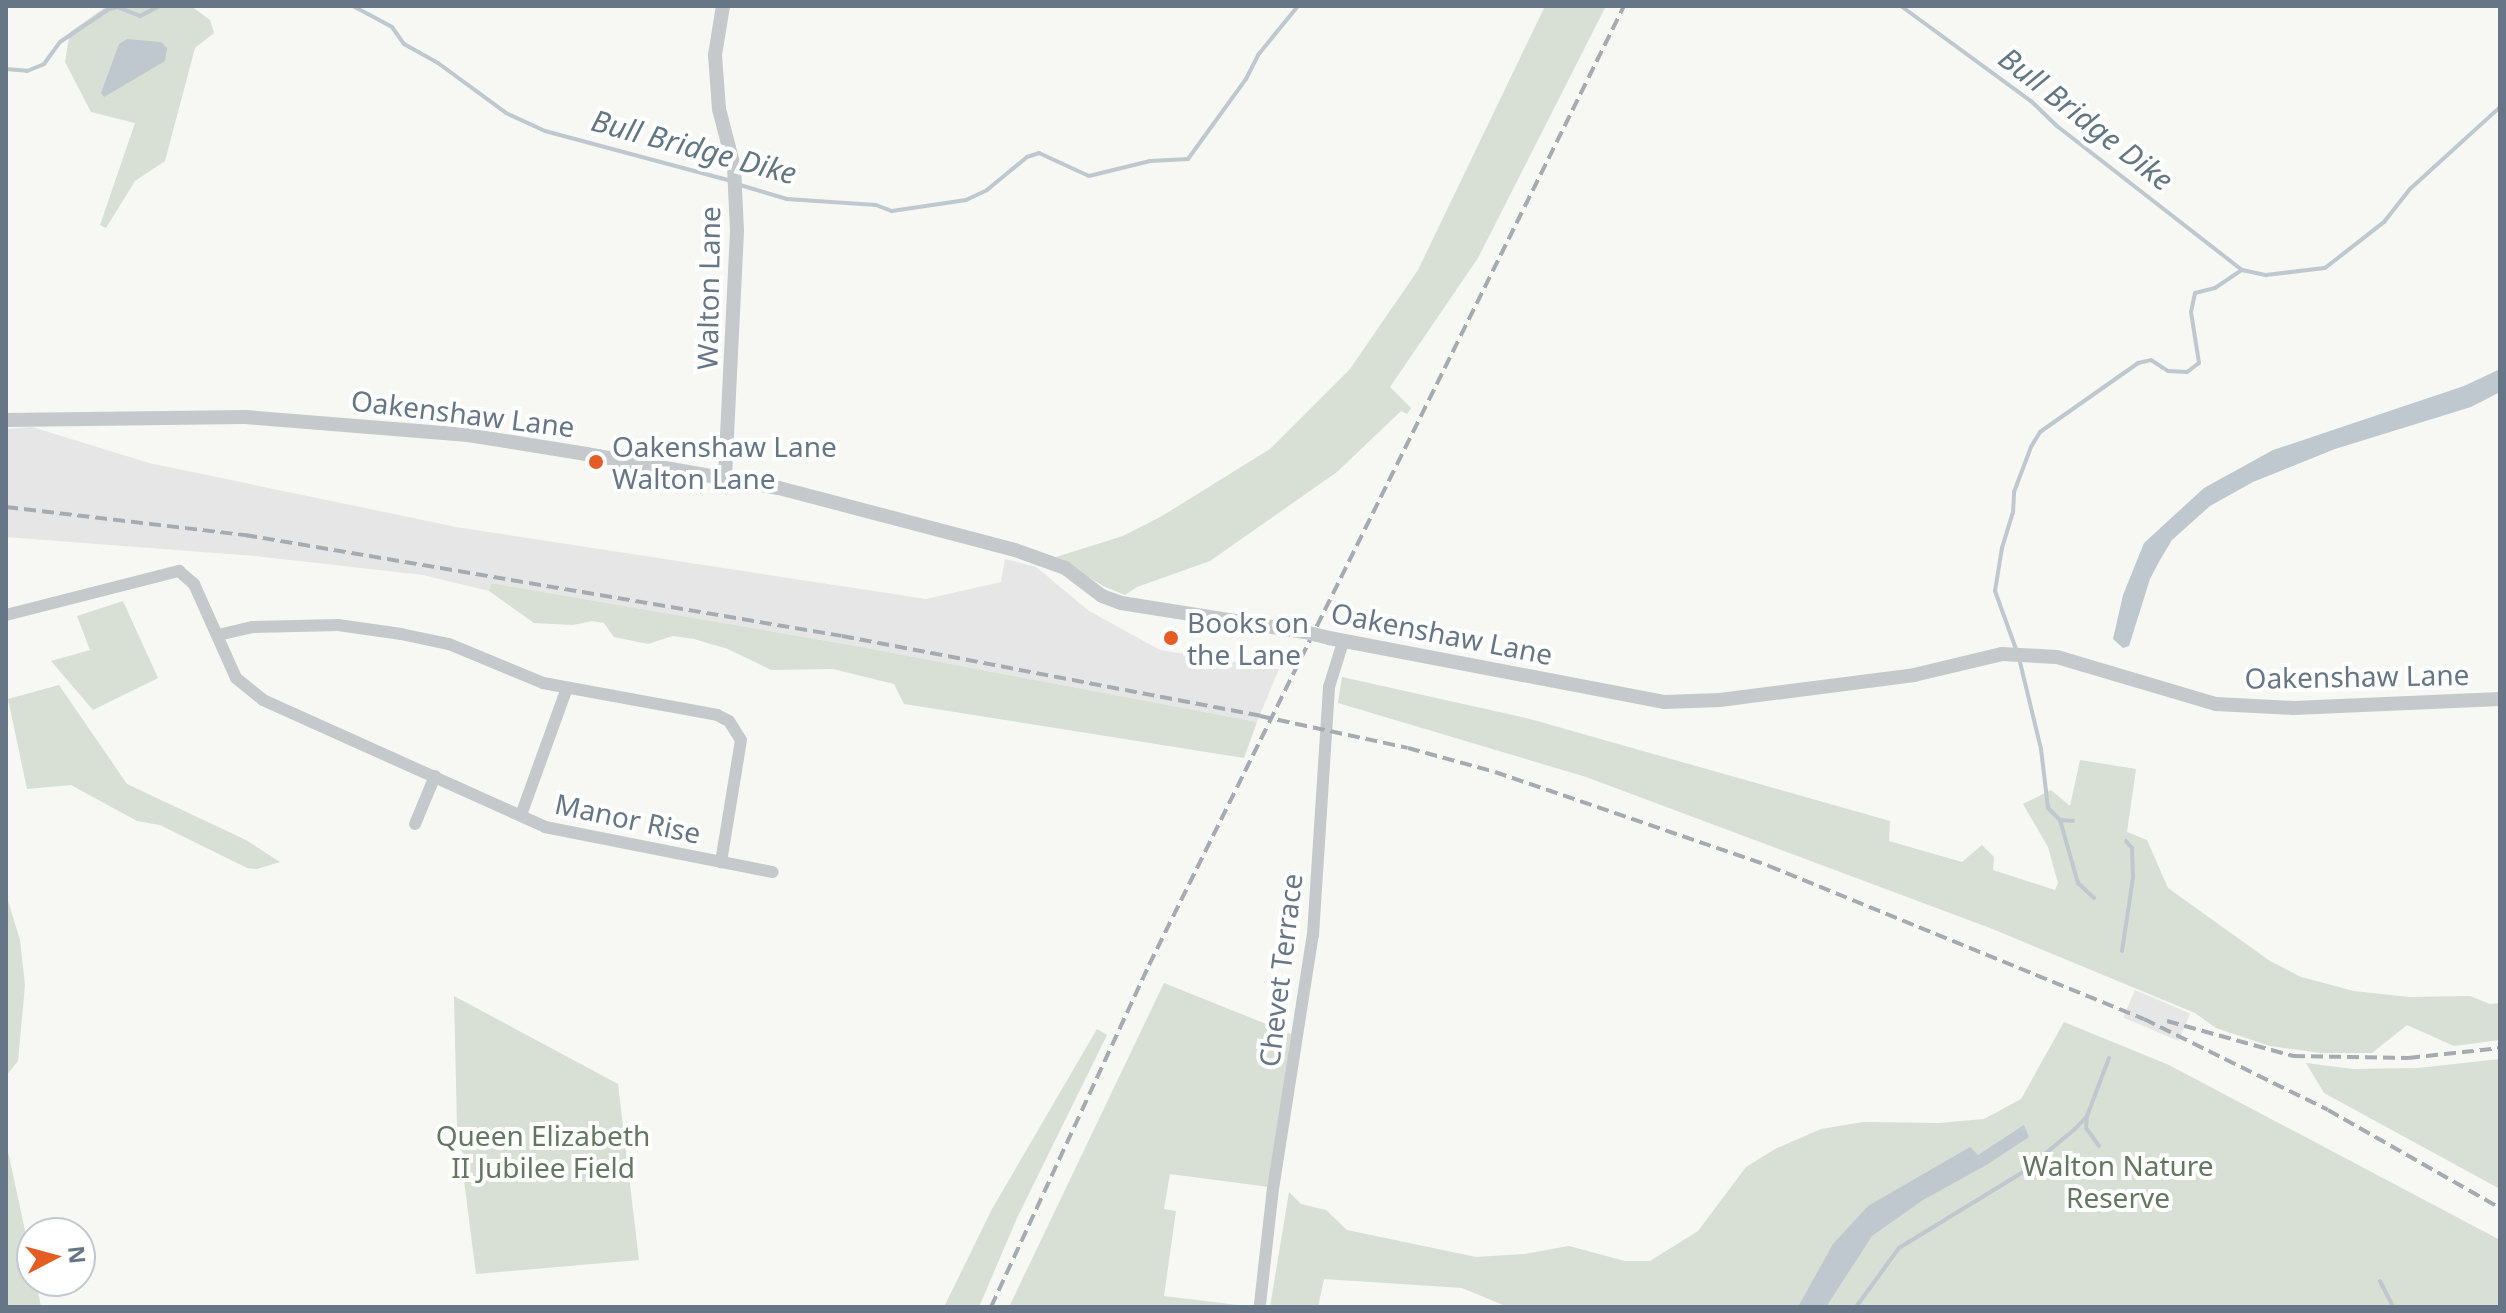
<!DOCTYPE html>
<style>
body{margin:0}
#map{position:relative;width:2506px;height:1313px;overflow:hidden;background:#f7f7f4;font-family:"Noto Sans",sans-serif}
div>[style]{position:absolute}
[style*='--x']{left:calc(var(--x)*1px);top:calc(var(--y)*1px);width:calc(var(--w)*1px);rotate:calc(var(--a)*1deg)}
.built>*{inset:0;background:#e5e6e5;transform-origin:0 0}
.green>*{inset:0;background:#d8dfd5}
.water>*{inset:0;background:#bfc8ce}
.stream>*{height:4px;margin:-2px;padding:0 2px;transform-origin:2px;border-radius:2px;background:#bfc8ce}
.minor>*{height:12px;margin:-6px;padding:0 6px;transform-origin:6px;border-radius:6px;background:#c5c9cc}
.tertiary>*{height:14px;margin:-7px;padding:0 7px;transform-origin:7px;border-radius:7px;background:#c5c9cc}
.rail>*{height:4px;margin-top:-2px;transform-origin:0;background:repeating-linear-gradient(90deg,#a5abb1 0 12px,transparent 0 18px)}
.tertiary-bridge>*{height:14px;margin:-7px;padding:0 7px;transform-origin:7px;border-radius:7px;background:#c5c9cc}
.dots>*{width:22px;height:22px;translate:-50% -50%;box-sizing:border-box;border:4px solid #fff;border-radius:50%}
span{translate:-50% -50%;white-space:nowrap;text-align:center;line-height:1.15;-webkit-text-stroke:8px #fff;paint-order:stroke}
.street-label{font-size:28px;color:#667686}
.poi-label{font-size:28px;color:#667686}
.left{translate:0 -50%;text-align:left}
.park-label{font-size:28px;color:#647861}
.water-label{font-size:30px;color:#627782;font-style:italic}
.frame{position:absolute;inset:0;border:8px solid #667686;pointer-events:none}
.north{position:absolute;left:16px;top:1217px;width:80px;height:80px;box-sizing:border-box;background:#fff;border:2px solid #c2c8cf;border-radius:50%;rotate:84deg;font-size:22px;font-weight:700;line-height:32px;text-align:center;color:#667686}
.north::after{content:'';display:block;margin:auto;width:28px;height:36px;background:#e65c25;clip-path:polygon(50% 0,100% 100%,50% 72%,0 100%)}
</style>
<div id="map">
<div class="built">
<i style="clip-path:polygon(32px 427px,149px 463px,456px 527px,926px 599px,1001px 582px,1005px 559px,1036px 567px,1089px 611px,1160px 650px,1279px 669px,1257px 722px,856px 646px,491px 583px,489px 591px,423px 575px,255px 556px,6px 537px,6px 429px)"></i>
<i style="left:2135px;top:990px;width:60px;height:30px;rotate:23deg"></i>
</div>
<div class="green">
<i style="clip-path:polygon(107px 6px,191px 6px,210px 20px,214px 33px,195px 48px,165px 161px,135px 181px,106px 228px,100px 225px,135px 123px,91px 112px,65px 62px,70px 32px)"></i>
<i style="clip-path:polygon(1545px 6px,1606px 6px,1478px 258px,1390px 387px,1411px 408px,1407px 414px,1401px 411px,1337px 472px,1210px 561px,1137px 587px,1125px 595px,1103px 586px,1056px 557px,1123px 536px,1162px 516px,1270px 449px,1350px 369px,1418px 270px)"></i>
<i style="clip-path:polygon(491px 583px,856px 646px,1257px 722px,1244px 758px,904px 704px,894px 684px,833px 669px,771px 670px,728px 649px,694px 639px,673px 636px,648px 644px,614px 637px,604px 623px,592px 621px,573px 625px,534px 623px,489px 591px)"></i>
<i style="clip-path:polygon(123px 601px,158px 678px,93px 710px,51px 661px,90px 650px,77px 616px)"></i>
<i style="clip-path:polygon(1342px 677px,1530px 719px,1890px 821px,1889px 841px,1962px 862px,1982px 845px,1994px 857px,1993px 870px,2055px 890px,2058px 883px,2048px 847px,2023px 804px,2051px 790px,2070px 806px,2080px 760px,2136px 769px,2127px 832px,2147px 840px,2168px 888px,2270px 961px,2301px 977px,2354px 991px,2409px 997px,2470px 996px,2490px 1004px,2500px 1003px,2500px 1040px,2454px 1046px,2407px 1025px,2372px 1053px,2321px 1053px,2270px 1046px,2216px 1028px,2195px 1013px,1990px 928px,1586px 777px,1338px 703px)"></i>
<i style="clip-path:polygon(59px 685px,127px 784px,246px 840px,280px 862px,257px 869px,247px 868px,160px 825px,137px 821px,71px 785px,27px 789px,8px 699px)"></i>
<i style="clip-path:polygon(6px 894px,20px 940px,25px 985px,18px 1061px,6px 1076px)"></i>
<i style="clip-path:polygon(1164px 983px,1291px 1034px,1269px 1187px,1170px 1174px,1164px 1209px,1176px 1211px,1164px 1296px,1254px 1307px,1009px 1307px)"></i>
<i style="clip-path:polygon(454px 996px,618px 1084px,639px 1260px,476px 1274px,457px 1126px)"></i>
<i style="clip-path:polygon(2064px 1022px,2169px 1065px,2500px 1240px,2500px 1307px,1508px 1307px,1462px 1288px,1324px 1279px,1318px 1307px,1270px 1307px,1289px 1192px,1301px 1204px,1326px 1210px,1347px 1230px,1476px 1257px,1524px 1254px,1569px 1246px,1625px 1261px,1650px 1261px,1698px 1231px,1746px 1167px,1775px 1149px,1821px 1129px,1863px 1122px,1939px 1123px,1984px 1119px,2021px 1099px)"></i>
<i style="clip-path:polygon(1097px 1029px,1107px 1035px,1017px 1218px,979px 1307px,944px 1307px,992px 1209px)"></i>
<i style="clip-path:polygon(2500px 1059px,2500px 1189px,2324px 1093px,2306px 1063px,2353px 1069px,2418px 1068px)"></i>
<i style="clip-path:polygon(6px 1142px,32px 1263px,32px 1281px,36px 1281px,41px 1307px,6px 1307px)"></i>
</div>
<div class="water">
<i style="clip-path:polygon(127px 39px,161px 42px,167px 48px,165px 61px,104px 97px,101px 93px,119px 44px)"></i>
<i style="clip-path:polygon(2500px 369px,2500px 392px,2471px 407px,2335px 449px,2253px 482px,2210px 506px,2172px 540px,2160px 560px,2150px 579px,2129px 646px,2123px 648px,2113px 639px,2123px 595px,2144px 543px,2204px 488px,2273px 450px,2464px 386px)"></i>
<i style="clip-path:polygon(2024px 1125px,2029px 1137px,1988px 1164px,1923px 1200px,1872px 1236px,1826px 1307px,1798px 1307px,1833px 1244px,1868px 1206px,1970px 1147px,1978px 1155px)"></i>
</div>
<div class="stream">
<i style="--x:353;--y:6;--w:44;--a:28.3"></i>
<i style="--x:392;--y:27;--w:21;--a:55"></i>
<i style="--x:404;--y:44;--w:39;--a:29"></i>
<i style="--x:438;--y:63;--w:84;--a:36.3"></i>
<i style="--x:506;--y:113;--w:43;--a:24.8"></i>
<i style="--x:545;--y:131;--w:194;--a:15"></i>
<i style="--x:1901;--y:6;--w:161;--a:36.2"></i>
<i style="--x:2031;--y:101;--w:36;--a:44"></i>
<i style="--x:2057;--y:126;--w:234;--a:37.9"></i>
<i style="--x:2242;--y:270;--w:25;--a:12"></i>
<i style="--x:2266;--y:275;--w:59;--a:-6.8"></i>
<i style="--x:2325;--y:268;--w:75;--a:-37.9"></i>
<i style="--x:2384;--y:222;--w:42;--a:-51.8"></i>
<i style="--x:2410;--y:189;--w:122;--a:-42.3"></i>
<i style="--x:6;--y:69;--w:21;--a:5"></i>
<i style="--x:27;--y:71;--w:18;--a:-22"></i>
<i style="--x:44;--y:64;--w:27;--a:-54"></i>
<i style="--x:60;--y:42;--w:59;--a:-34"></i>
<i style="--x:109;--y:9;--w:8;--a:-14"></i>
<i style="--x:117;--y:7;--w:25;--a:21"></i>
<i style="--x:140;--y:16;--w:22;--a:-27"></i>
<i style="--x:740;--y:185;--w:49;--a:16.6"></i>
<i style="--x:787;--y:199;--w:89;--a:3.9"></i>
<i style="--x:876;--y:205;--w:17;--a:21"></i>
<i style="--x:892;--y:211;--w:75;--a:-8.5"></i>
<i style="--x:966;--y:200;--w:23;--a:-25"></i>
<i style="--x:987;--y:190;--w:52;--a:-39.5"></i>
<i style="--x:1027;--y:157;--w:13;--a:-18"></i>
<i style="--x:1039;--y:153;--w:55;--a:24.7"></i>
<i style="--x:1089;--y:176;--w:63;--a:-13.8"></i>
<i style="--x:1150;--y:161;--w:38;--a:-3"></i>
<i style="--x:1188;--y:159;--w:99;--a:-54.1"></i>
<i style="--x:1246;--y:79;--w:27;--a:-63"></i>
<i style="--x:1258;--y:55;--w:63;--a:-50.8"></i>
<i style="--x:2016;--y:649;--w:62;--a:-109.9"></i>
<i style="--x:1995;--y:591;--w:44;--a:-80.8"></i>
<i style="--x:2002;--y:548;--w:37;--a:-73"></i>
<i style="--x:2013;--y:513;--w:21;--a:-87"></i>
<i style="--x:2014;--y:492;--w:48;--a:-69.3"></i>
<i style="--x:2031;--y:447;--w:17;--a:-59"></i>
<i style="--x:2040;--y:432;--w:120;--a:-35.1"></i>
<i style="--x:2138;--y:363;--w:13;--a:-13"></i>
<i style="--x:2151;--y:360;--w:20;--a:33"></i>
<i style="--x:2168;--y:371;--w:19;--a:3"></i>
<i style="--x:2187;--y:372;--w:15;--a:-37"></i>
<i style="--x:2199;--y:363;--w:52;--a:-98.9"></i>
<i style="--x:2191;--y:312;--w:19;--a:-78"></i>
<i style="--x:2195;--y:293;--w:21;--a:-14"></i>
<i style="--x:2215;--y:288;--w:32;--a:-34"></i>
<i style="--x:2019;--y:658;--w:94;--a:76.4"></i>
<i style="--x:2041;--y:749;--w:59;--a:83.2"></i>
<i style="--x:2048;--y:808;--w:17;--a:45"></i>
<i style="--x:2060;--y:820;--w:66;--a:74.1"></i>
<i style="--x:2078;--y:883;--w:22;--a:43"></i>
<i style="--x:2060;--y:820;--w:13;--a:4"></i>
<i style="--x:2122;--y:951;--w:75;--a:-81.5"></i>
<i style="--x:2133;--y:877;--w:29;--a:-92"></i>
<i style="--x:2132;--y:848;--w:9;--a:-131"></i>
<i style="--x:2087;--y:1116;--w:12;--a:95"></i>
<i style="--x:2086;--y:1128;--w:22;--a:54"></i>
<i style="--x:2380;--y:1281;--w:29;--a:63"></i>
<i style="--x:1856;--y:1307;--w:73;--a:-53.9"></i>
<i style="--x:1899;--y:1248;--w:145;--a:-31.5"></i>
<i style="--x:2023;--y:1172;--w:67;--a:-39.6"></i>
<i style="--x:2075;--y:1129;--w:18;--a:-47"></i>
<i style="--x:2087;--y:1116;--w:62;--a:-69.2"></i>
</div>
<div class="minor">
<i style="--x:6;--y:615;--w:179;--a:-14.3"></i>
<i style="--x:179;--y:571;--w:20;--a:41"></i>
<i style="--x:194;--y:584;--w:103;--a:65.9"></i>
<i style="--x:236;--y:678;--w:35;--a:39"></i>
<i style="--x:263;--y:700;--w:309;--a:24.2"></i>
<i style="--x:545;--y:827;--w:232;--a:11.2"></i>
<i style="--x:218;--y:635;--w:36;--a:-13"></i>
<i style="--x:253;--y:627;--w:85;--a:-1.3"></i>
<i style="--x:338;--y:625;--w:64;--a:8.1"></i>
<i style="--x:401;--y:634;--w:49;--a:11.8"></i>
<i style="--x:449;--y:644;--w:102;--a:22.5"></i>
<i style="--x:543;--y:683;--w:177;--a:10.4"></i>
<i style="--x:717;--y:715;--w:13;--a:27"></i>
<i style="--x:729;--y:721;--w:22;--a:58"></i>
<i style="--x:741;--y:740;--w:124;--a:99.3"></i>
<i style="--x:521;--y:815;--w:135;--a:-70.1"></i>
<i style="--x:415;--y:824;--w:52;--a:-67.4"></i>
<i style="--x:1260;--y:1304;--w:116;--a:-83.6"></i>
<i style="--x:1273;--y:1189;--w:257;--a:-81.1"></i>
<i style="--x:1313;--y:935;--w:249;--a:-86.3"></i>
<i style="--x:1329;--y:687;--w:47;--a:-72.7"></i>
</div>
<div class="tertiary">
<i style="--x:723;--y:6;--w:50;--a:99.3"></i>
<i style="--x:715;--y:55;--w:54;--a:85.8"></i>
<i style="--x:719;--y:109;--w:60;--a:75.5"></i>
<i style="--x:734;--y:167;--w:64;--a:87.3"></i>
<i style="--x:737;--y:231;--w:247;--a:92.8"></i>
<i style="--x:6;--y:420;--w:239;--a:-0.7"></i>
<i style="--x:245;--y:417;--w:224;--a:4.6"></i>
<i style="--x:468;--y:435;--w:120;--a:9.1"></i>
<i style="--x:586;--y:454;--w:196;--a:10"></i>
<i style="--x:779;--y:488;--w:244;--a:14.7"></i>
<i style="--x:1015;--y:550;--w:53;--a:19.8"></i>
<i style="--x:1065;--y:568;--w:46;--a:37.1"></i>
<i style="--x:1102;--y:596;--w:20;--a:20"></i>
<i style="--x:1121;--y:603;--w:186;--a:9"></i>
<i style="--x:1329;--y:638;--w:342;--a:10.8"></i>
<i style="--x:1665;--y:702;--w:55;--a:-2.1"></i>
<i style="--x:1720;--y:700;--w:196;--a:-7.3"></i>
<i style="--x:1914;--y:675;--w:90;--a:-13.4"></i>
<i style="--x:2002;--y:654;--w:55;--a:3.1"></i>
<i style="--x:2057;--y:657;--w:166;--a:16.5"></i>
<i style="--x:2216;--y:704;--w:78;--a:2.9"></i>
<i style="--x:2294;--y:708;--w:206;--a:-2.5"></i>
</div>
<div class="rail">
<i style="--x:6;--y:507;--w:241;--a:6.7"></i>
<i style="--x:245;--y:535;--w:605;--a:9.6"></i>
<i style="--x:842;--y:636;--w:426;--a:10.8"></i>
<i style="--x:1260;--y:716;--w:151;--a:12.2"></i>
<i style="--x:1408;--y:748;--w:90;--a:15.4"></i>
<i style="--x:1495;--y:772;--w:290;--a:18.9"></i>
<i style="--x:1769;--y:866;--w:405;--a:22.2"></i>
<i style="--x:2144;--y:1019;--w:205;--a:26.3"></i>
<i style="--x:2328;--y:1110;--w:198;--a:29.7"></i>
<i style="--x:2167;--y:1021;--w:131;--a:15.5"></i>
<i style="--x:2293;--y:1056;--w:115;--a:1"></i>
<i style="--x:2408;--y:1058;--w:93;--a:-6.2"></i>
<i style="--x:991;--y:1307;--w:377;--a:-65.2"></i>
<i style="--x:1149;--y:965;--w:1070;--a:-63.65"></i>
</div>
<div class="tertiary-bridge">
<i style="--x:1305;--y:632;--w:25;--a:14"></i>
</div>
<div class="dots">
<i style="left:596px;top:462px;background:#e65c25"></i>
<i style="left:1171px;top:638px;background:#e65c25"></i>
</div>
<div class="street-label">
<span style="left:708px;top:288px;rotate:-89deg">Walton Lane</span>
<span style="left:463px;top:413px;rotate:7deg">Oakenshaw Lane</span>
<span style="left:1442px;top:633px;rotate:11deg">Oakenshaw Lane</span>
<span style="left:2357px;top:676px;rotate:-1deg">Oakenshaw Lane</span>
<span style="left:628px;top:818px;rotate:12deg">Manor Rise</span>
<span style="left:1280px;top:970px;rotate:-83deg">Chevet Terrace</span>
</div>
<div class="poi-label">
<span class="left" style="left:612px;top:462px">Oakenshaw Lane<br>Walton Lane</span>
<span class="left" style="left:1187px;top:638px">Books on<br>the Lane</span>
</div>
<div class="park-label">
<span style="left:543px;top:1151px">Queen Elizabeth<br>II Jubilee Field</span>
<span style="left:2118px;top:1181px">Walton Nature<br>Reserve</span>
</div>
<div class="water-label">
<span style="left:2086px;top:119px;rotate:38deg">Bull Bridge Dike</span>
<span style="left:694px;top:147px;rotate:15deg">Bull Bridge Dike</span>
</div>
<div class="frame"></div>
<div class="north">N</div>
</div>
